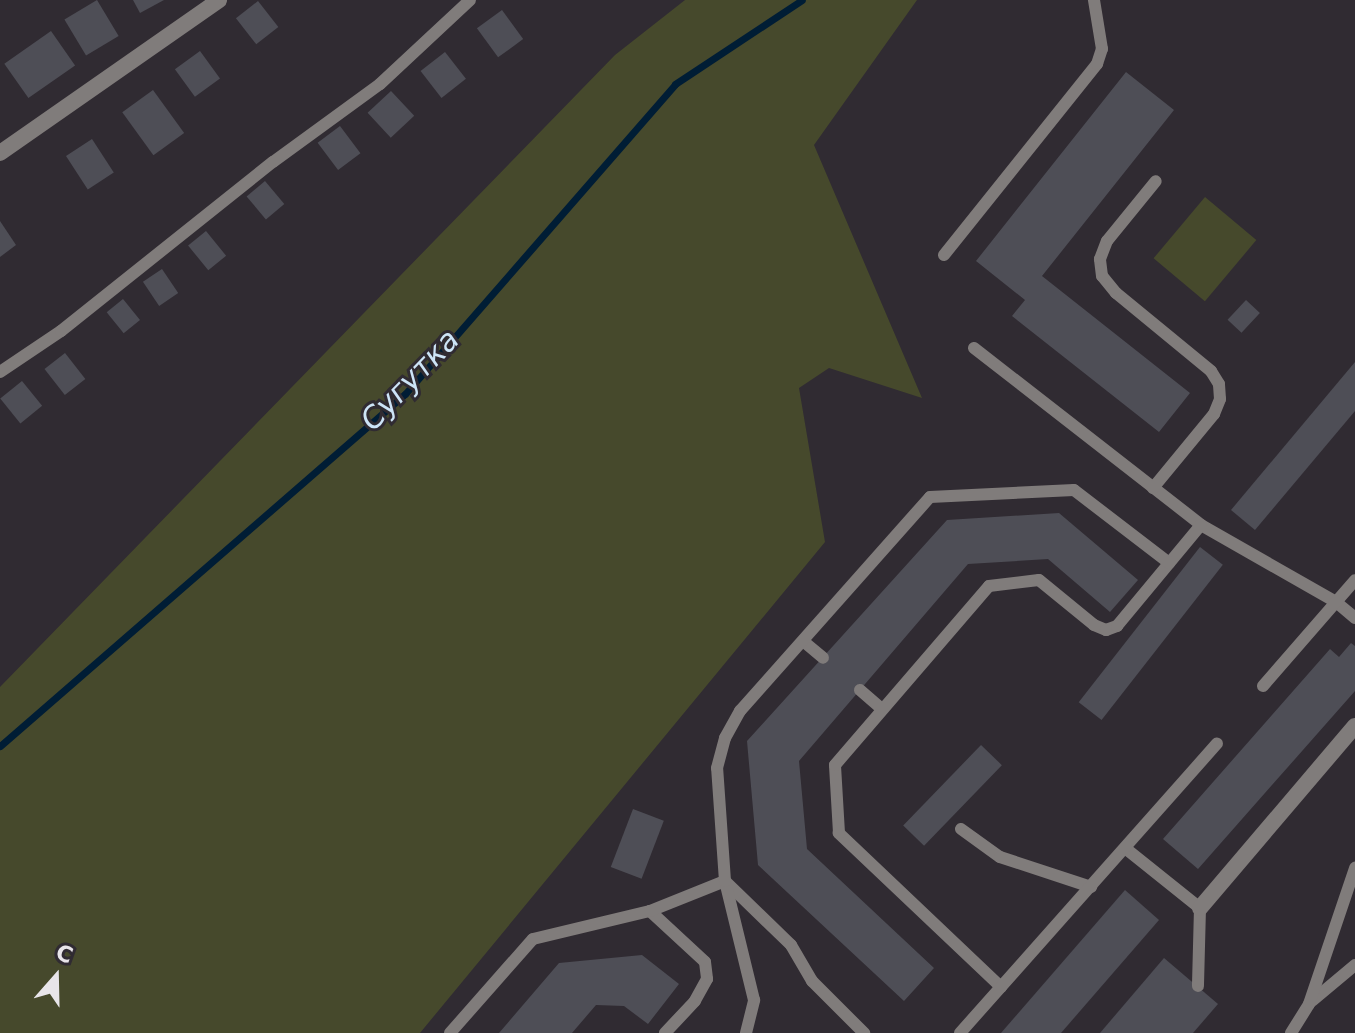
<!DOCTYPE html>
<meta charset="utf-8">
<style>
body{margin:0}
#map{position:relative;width:1355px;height:1033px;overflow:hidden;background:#302b32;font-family:"DejaVu Sans",sans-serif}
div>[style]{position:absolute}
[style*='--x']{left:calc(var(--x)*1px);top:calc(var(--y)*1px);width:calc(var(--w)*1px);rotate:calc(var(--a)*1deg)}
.green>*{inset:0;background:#46492c;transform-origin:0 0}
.stream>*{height:7px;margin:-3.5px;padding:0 3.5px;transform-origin:3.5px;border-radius:3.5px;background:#001d35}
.building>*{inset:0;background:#4e4e56;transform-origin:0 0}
.lane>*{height:12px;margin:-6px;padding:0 6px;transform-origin:6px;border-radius:6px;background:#807c7b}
.street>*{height:16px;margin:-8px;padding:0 8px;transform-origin:8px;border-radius:8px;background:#807c7b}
span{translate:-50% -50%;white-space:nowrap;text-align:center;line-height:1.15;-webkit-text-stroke:6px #302b32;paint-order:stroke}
.water-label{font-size:30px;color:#cde4f7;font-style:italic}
.north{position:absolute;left:16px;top:937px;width:80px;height:80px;-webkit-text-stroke:6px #302b32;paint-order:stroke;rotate:20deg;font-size:22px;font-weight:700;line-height:32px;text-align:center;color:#e8e5e9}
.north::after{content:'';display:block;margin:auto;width:28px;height:36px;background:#e8e5e9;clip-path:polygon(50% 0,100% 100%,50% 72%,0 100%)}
</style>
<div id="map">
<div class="green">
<i style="clip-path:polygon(685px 0,917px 0,814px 145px,922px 398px,829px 368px,799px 388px,825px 542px,420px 1033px,0 1033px,0 687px,615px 55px)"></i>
<i style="left:1205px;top:197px;width:67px;height:80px;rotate:40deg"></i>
</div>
<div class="stream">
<i style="--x:0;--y:746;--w:537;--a:-41"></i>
<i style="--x:405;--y:394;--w:411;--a:-48.9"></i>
<i style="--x:675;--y:84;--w:152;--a:-33.5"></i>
</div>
<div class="building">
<i style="left:97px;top:0;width:42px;height:38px;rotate:59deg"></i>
<i style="clip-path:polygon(133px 0,164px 0,140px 13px)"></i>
<i style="left:258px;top:1px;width:33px;height:28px;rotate:52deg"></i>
<i style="left:502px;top:10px;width:36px;height:31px;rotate:54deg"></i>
<i style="left:51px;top:31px;width:42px;height:57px;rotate:55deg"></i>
<i style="left:200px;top:51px;width:34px;height:31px;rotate:54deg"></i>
<i style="left:445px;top:52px;width:34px;height:31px;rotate:52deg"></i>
<i style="clip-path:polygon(1126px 72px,1174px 110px,1042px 276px,1190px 393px,1159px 432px,1012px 316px,1025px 300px,976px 261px)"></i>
<i style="left:153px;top:90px;width:53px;height:38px;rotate:54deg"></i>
<i style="left:391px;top:91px;width:34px;height:32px;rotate:47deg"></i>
<i style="left:340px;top:126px;width:34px;height:28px;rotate:53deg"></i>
<i style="left:92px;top:139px;width:40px;height:31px;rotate:57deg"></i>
<i style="left:265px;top:181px;width:30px;height:24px;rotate:50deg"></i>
<i style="clip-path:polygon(0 221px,16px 245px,0 257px)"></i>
<i style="left:206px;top:231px;width:32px;height:23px;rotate:51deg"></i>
<i style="left:162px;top:269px;width:29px;height:23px;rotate:56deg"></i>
<i style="left:123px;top:299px;width:27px;height:21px;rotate:51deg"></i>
<i style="left:1246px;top:300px;width:19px;height:27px;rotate:43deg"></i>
<i style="left:65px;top:353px;width:33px;height:26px;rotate:52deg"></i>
<i style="clip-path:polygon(1355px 362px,1355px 411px,1255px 530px,1231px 510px)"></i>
<i style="left:22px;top:381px;width:32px;height:28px;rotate:51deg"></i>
<i style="clip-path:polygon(1059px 513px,1138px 580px,1110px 612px,1048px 559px,968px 564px,799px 761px,807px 849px,934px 968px,904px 1001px,758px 865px,747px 741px,947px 520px)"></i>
<i style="left:1200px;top:547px;width:29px;height:197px;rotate:38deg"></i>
<i style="clip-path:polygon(1351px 643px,1355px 646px,1355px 691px,1198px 869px,1163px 839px,1330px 649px,1339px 657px)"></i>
<i style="left:981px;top:745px;width:29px;height:112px;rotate:44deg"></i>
<i style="left:633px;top:809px;width:33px;height:62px;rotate:21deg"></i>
<i style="clip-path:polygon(1125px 890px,1159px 920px,1061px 1033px,1001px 1033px)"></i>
<i style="clip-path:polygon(642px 955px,679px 984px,648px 1024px,624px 1006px,596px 1005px,572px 1033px,499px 1033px,559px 963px)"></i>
<i style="clip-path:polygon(1164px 958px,1218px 1004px,1193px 1033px,1100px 1033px)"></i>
</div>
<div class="lane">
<i style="--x:944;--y:255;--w:245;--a:-51.3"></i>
<i style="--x:1097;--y:64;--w:16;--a:-72"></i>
<i style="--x:1102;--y:49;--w:50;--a:-99.3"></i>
<i style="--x:974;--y:348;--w:288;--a:37.9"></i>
<i style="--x:1201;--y:525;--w:155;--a:29.7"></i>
<i style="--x:1336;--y:602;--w:25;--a:40"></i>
<i style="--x:0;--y:372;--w:73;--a:-33.9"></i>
<i style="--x:61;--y:331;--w:271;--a:-38.6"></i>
<i style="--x:273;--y:162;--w:132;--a:-36.1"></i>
<i style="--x:380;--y:84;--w:123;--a:-43"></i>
<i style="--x:1153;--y:488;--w:96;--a:-50.5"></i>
<i style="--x:1214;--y:414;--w:16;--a:-68"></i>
<i style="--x:1220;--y:399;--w:15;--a:-94"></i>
<i style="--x:1219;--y:384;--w:15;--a:-122"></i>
<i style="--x:1211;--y:371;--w:123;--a:-140.6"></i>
<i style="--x:1116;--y:293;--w:22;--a:-129"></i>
<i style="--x:1102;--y:276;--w:17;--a:-97"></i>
<i style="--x:1100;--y:259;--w:19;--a:-69"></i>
<i style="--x:1107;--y:241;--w:77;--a:-50.8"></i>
<i style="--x:803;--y:641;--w:26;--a:40"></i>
<i style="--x:1263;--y:686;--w:140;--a:-49"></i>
<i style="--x:860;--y:690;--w:29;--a:41"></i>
<i style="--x:961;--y:829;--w:48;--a:35.7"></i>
<i style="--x:1000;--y:857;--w:96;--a:18.2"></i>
<i style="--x:1125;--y:848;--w:96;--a:38.7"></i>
<i style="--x:1200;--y:908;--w:78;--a:91.5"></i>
<i style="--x:725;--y:881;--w:92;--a:44.1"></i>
<i style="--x:791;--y:945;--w:42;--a:59.7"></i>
<i style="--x:812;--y:981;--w:74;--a:45"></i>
<i style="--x:650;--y:911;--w:75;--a:42.8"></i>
<i style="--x:705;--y:962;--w:17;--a:83"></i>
<i style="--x:707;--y:979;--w:25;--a:119"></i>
<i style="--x:695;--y:1001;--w:44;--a:133.2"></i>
<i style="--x:1001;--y:987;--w:224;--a:-136.5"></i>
<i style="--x:839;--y:833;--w:68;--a:-93.4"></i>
<i style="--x:835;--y:765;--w:236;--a:-49.3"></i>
<i style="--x:989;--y:586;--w:50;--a:-6.8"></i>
<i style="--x:1039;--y:580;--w:71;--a:39.3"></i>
<i style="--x:1094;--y:625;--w:13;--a:23"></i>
<i style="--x:1106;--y:630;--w:12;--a:-20"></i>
<i style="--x:1117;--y:626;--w:131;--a:-50.3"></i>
<i style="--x:1312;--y:1001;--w:56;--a:-39.9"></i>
<i style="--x:450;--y:1033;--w:125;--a:-48.6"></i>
<i style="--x:533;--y:939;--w:120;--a:-13.5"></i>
<i style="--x:650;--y:911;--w:81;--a:-21.8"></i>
<i style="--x:746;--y:1033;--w:34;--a:-76"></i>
<i style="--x:754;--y:1000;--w:122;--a:-103.7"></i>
<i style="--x:725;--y:881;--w:113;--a:-94"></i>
<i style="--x:717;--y:768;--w:31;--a:-75"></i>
<i style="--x:725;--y:738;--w:31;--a:-61"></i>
<i style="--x:740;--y:711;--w:286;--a:-48.4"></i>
<i style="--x:930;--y:497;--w:144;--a:-2.8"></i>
<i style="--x:1074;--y:490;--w:120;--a:37.5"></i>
<i style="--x:960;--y:1033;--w:387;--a:-48.4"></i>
<i style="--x:1291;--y:1033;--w:34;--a:-58"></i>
<i style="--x:1309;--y:1004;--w:144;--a:-71.3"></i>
</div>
<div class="street">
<i style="--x:0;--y:153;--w:267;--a:-34.9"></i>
<i style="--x:1200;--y:908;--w:239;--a:-49.6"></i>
</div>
<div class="water-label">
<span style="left:410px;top:380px;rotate:-46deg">Сугутка</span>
</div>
<div class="north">С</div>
</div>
